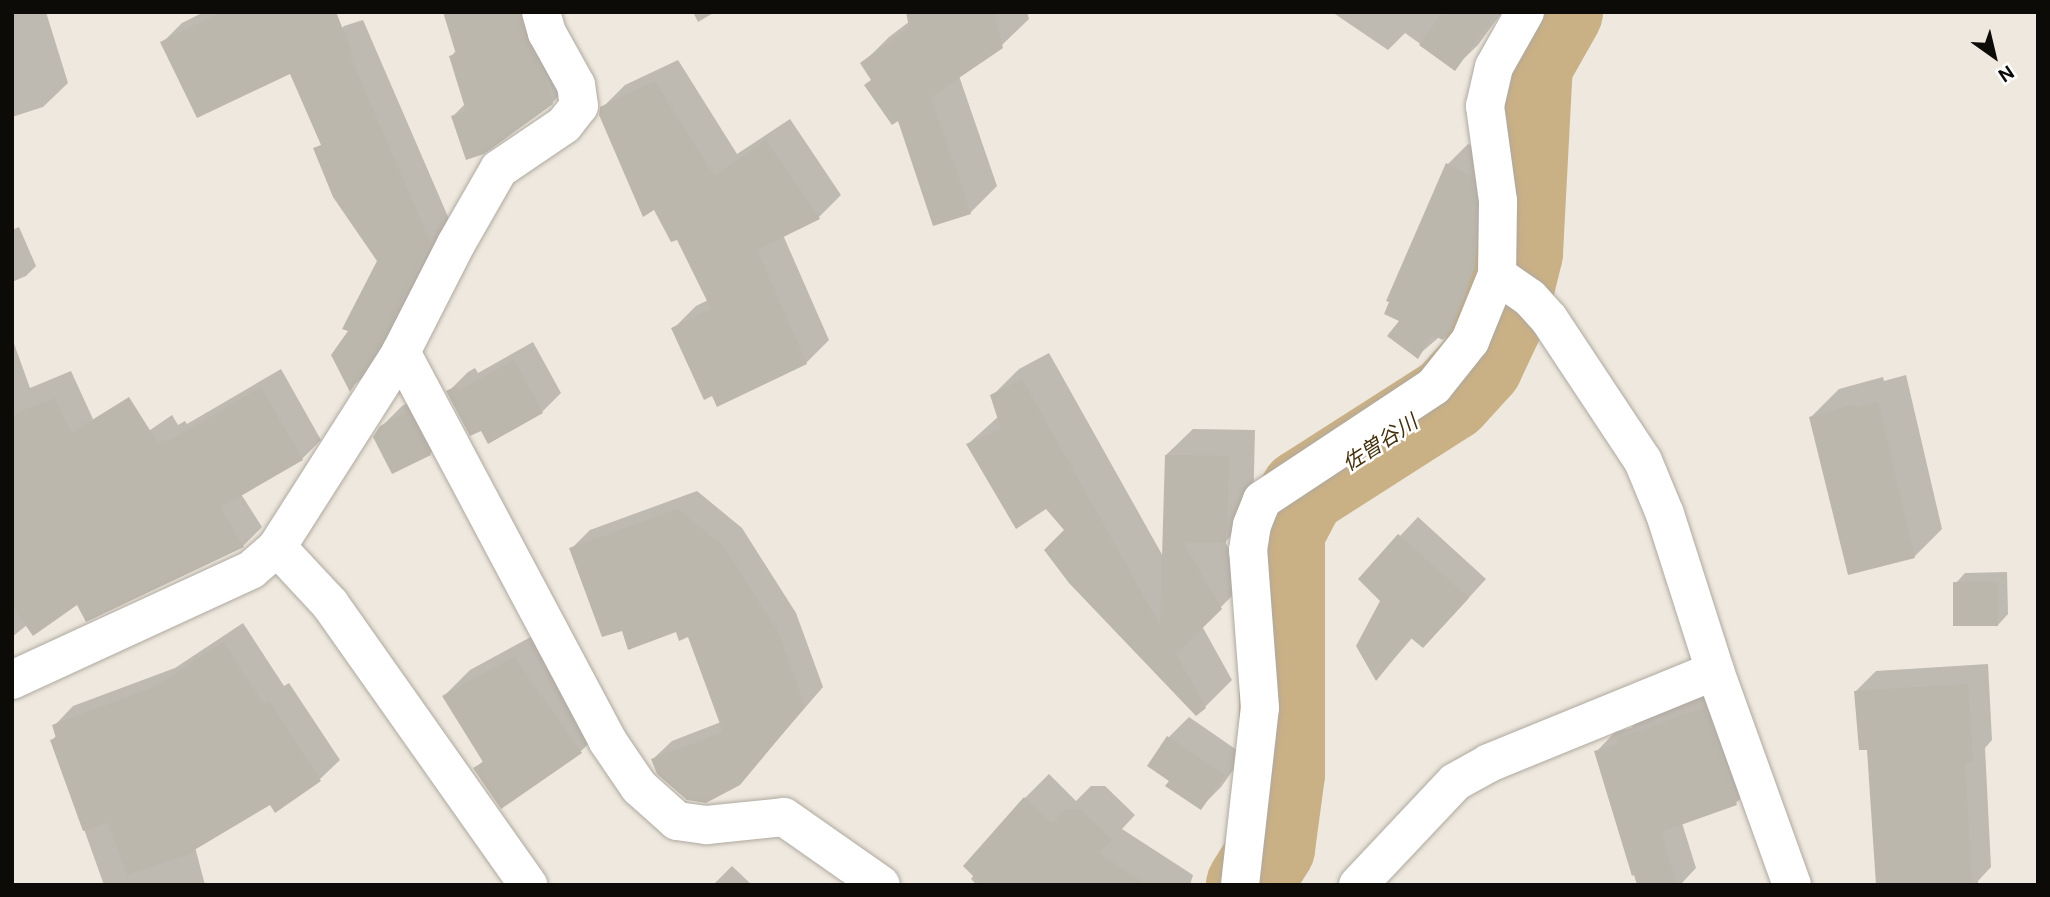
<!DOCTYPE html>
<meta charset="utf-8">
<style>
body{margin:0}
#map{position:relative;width:2050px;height:897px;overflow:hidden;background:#eee8de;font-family:"DM Sans","Noto Sans JP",sans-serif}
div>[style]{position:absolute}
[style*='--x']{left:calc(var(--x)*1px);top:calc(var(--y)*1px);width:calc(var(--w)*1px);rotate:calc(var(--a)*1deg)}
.shadow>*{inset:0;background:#0003}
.river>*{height:86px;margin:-43px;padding:0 43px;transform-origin:43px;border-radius:43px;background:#cab085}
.building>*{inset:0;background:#bcb7ad;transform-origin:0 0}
.roads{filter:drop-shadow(0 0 2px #afa9a0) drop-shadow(0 0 2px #afa9a0)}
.minor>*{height:38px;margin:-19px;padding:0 19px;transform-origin:19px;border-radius:19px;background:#fff}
span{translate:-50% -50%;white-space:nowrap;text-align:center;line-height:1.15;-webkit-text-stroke:5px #fff;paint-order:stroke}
.water-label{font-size:21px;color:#43300c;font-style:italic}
.frame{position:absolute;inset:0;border:14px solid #0d0b08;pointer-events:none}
.north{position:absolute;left:1959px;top:21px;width:70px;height:70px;-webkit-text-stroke:5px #fff;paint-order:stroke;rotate:146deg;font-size:19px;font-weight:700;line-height:28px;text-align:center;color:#0d0b08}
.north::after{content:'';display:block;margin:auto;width:24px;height:32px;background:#0d0b08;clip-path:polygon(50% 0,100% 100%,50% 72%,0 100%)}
</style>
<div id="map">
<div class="shadow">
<i style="clip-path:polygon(12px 12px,46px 12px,68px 83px,43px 107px,12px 117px)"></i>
<i style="clip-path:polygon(204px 12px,278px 12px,162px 43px,182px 23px)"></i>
<i style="clip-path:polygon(445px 12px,543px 12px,569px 86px,548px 107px,453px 116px,466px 103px,451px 56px,456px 51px)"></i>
<i style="clip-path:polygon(693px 12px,715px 12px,698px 22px)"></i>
<i style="clip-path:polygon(922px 12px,1027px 12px,1029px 19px,1001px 46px,959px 76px,997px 186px,970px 213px,899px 118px,862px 64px,889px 37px)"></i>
<i style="clip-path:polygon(1332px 12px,1502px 12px,1478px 45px,1454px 68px,1405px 33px,1388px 50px)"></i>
<i style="clip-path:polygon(363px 20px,449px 219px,402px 319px,370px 370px,350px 389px,350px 331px,379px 261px,324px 46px,344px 26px)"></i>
<i style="clip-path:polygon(678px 60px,737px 154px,790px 119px,841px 195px,818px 218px,783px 235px,829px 340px,806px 363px,673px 329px,696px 306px,708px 300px,677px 237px,602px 108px,625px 85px)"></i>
<i style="clip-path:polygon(1468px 144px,1492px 157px,1494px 246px,1463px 317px,1417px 356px,1402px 320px,1448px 164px)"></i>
<i style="clip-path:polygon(19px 227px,36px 266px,26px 276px,12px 282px,12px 230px)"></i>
<i style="clip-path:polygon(12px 338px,30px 388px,71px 371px,93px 419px,73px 439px,12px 461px)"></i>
<i style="clip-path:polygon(533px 342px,561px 393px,542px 412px,482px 429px,449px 391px,468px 372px,475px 368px,478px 373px)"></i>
<i style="clip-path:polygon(1049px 353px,1164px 558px,1166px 455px,1193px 429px,1255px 430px,1253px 514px,1225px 542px,1247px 581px,1202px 626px,1232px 680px,1205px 707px,1047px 506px,968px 444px,999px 416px,992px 396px,1019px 369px)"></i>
<i style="clip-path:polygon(281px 369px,321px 440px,302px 459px,241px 494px,262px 527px,243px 546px,78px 603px,27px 625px,12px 637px,12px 525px,172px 415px,178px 425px,185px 421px,187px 424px)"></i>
<i style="clip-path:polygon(1906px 375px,1942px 529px,1914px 557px,1811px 417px,1839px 389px,1883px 377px,1884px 381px)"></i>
<i style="clip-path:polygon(428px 392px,450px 433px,430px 454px,381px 427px,402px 406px)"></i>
<i style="clip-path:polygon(697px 491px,742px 528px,796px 613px,823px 687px,739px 784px,653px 759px,672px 741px,721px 722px,690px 635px,677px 630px,623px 628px,571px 549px,590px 530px)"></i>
<i style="clip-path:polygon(1418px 517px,1486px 579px,1441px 628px,1413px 637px,1377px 678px,1383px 600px,1400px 536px)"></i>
<i style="clip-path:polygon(2007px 572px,2008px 614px,1998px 625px,1955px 584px,1965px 573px)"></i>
<i style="clip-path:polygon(243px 623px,284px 686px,289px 683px,340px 760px,320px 779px,275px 810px,271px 803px,195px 847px,205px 885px,104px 885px,52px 740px,57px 735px,54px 726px,73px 706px,175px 668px)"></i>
<i style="clip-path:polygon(540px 632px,607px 726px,581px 751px,502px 807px,475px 769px,484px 760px,444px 696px,470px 670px)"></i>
<i style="clip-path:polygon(1988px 664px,1992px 740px,1985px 748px,1991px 867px,1978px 881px,1978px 885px,1878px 885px,1868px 748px,1856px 691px,1876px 671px)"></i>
<i style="clip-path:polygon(1724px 689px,1755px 784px,1736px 803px,1682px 823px,1696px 868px,1680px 885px,1639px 885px,1596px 752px,1615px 732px,1631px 728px,1639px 720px)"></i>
<i style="clip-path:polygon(1189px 717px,1244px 755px,1221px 787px,1201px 807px,1149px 765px,1169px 737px)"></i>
<i style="clip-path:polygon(1049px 774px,1076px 801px,1091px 786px,1105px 786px,1135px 815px,1122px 829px,1193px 875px,1190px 885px,977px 885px,971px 879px,1025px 798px)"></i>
<i style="clip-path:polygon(732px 866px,752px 885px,713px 885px)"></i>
</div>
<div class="river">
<i style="--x:1249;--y:885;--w:44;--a:-58.1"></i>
<i style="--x:1272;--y:848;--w:75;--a:-82.3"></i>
<i style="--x:1282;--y:774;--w:242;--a:-90"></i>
<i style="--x:1282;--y:532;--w:45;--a:-62.3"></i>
<i style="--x:1303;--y:492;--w:174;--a:-32.6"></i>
<i style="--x:1450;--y:398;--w:45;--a:-47.7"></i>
<i style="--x:1480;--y:365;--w:61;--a:-64.7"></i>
<i style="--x:1506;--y:310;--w:59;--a:-76.2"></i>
<i style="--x:1520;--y:253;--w:188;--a:-87"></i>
<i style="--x:1530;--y:65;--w:61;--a:-60.5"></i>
</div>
<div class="building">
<i style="clip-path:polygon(222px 12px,336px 12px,352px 52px,349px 54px,430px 241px,382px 341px,350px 392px,331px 355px,348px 331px,342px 329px,377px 261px,333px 197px,313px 148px,321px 145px,290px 74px,197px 118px,160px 42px)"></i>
<i style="clip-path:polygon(443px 12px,517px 12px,528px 44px,544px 73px,553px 104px,484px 154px,466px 160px,451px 116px,466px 111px,449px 56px,456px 54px)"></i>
<i style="clip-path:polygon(906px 12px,994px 12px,1003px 48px,931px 97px,971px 214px,933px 226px,898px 121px,892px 125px,864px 85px,871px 80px,860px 63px,909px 27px)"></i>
<i style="clip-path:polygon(1443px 12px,1497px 12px,1455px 71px,1419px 45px)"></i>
<i style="clip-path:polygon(655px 81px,714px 176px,766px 140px,820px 219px,757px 250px,807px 364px,717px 407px,712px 396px,704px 400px,671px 328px,711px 309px,677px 240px,671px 242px,654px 210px,643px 217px,599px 115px,600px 107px)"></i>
<i style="clip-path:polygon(1446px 163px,1473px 177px,1476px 202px,1475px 267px,1451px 330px,1443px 340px,1432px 335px,1418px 359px,1387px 336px,1399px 321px,1384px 314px,1389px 302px,1386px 301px)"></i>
<i style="clip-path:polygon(514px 360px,543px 413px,488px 444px,481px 431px,470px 436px,446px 391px,456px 386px,458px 391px)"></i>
<i style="clip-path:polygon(1022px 379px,1160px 625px,1165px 455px,1229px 456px,1226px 543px,1183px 542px,1222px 609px,1176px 654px,1206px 708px,1196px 716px,1069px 583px,1044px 550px,1064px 530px,1046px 509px,1016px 529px,966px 444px,1001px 429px,990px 395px)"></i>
<i style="clip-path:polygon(261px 387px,303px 460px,220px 508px,244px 547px,86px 622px,77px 605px,33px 636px,12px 606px,12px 415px,55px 398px,71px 433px,129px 397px,158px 443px,165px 439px,167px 442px)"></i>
<i style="clip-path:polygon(1878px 402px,1915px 558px,1848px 575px,1809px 417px,1856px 404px,1856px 408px)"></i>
<i style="clip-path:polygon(408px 411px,431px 455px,392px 474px,373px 437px,380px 426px)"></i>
<i style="clip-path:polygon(678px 509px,724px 547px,778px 632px,805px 707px,740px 785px,706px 803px,687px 800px,657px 774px,651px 759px,723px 732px,688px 637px,679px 641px,676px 632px,628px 650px,622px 631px,602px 637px,569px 548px)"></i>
<i style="clip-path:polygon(1398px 534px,1469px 598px,1423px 648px,1411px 638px,1376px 681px,1356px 646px,1380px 601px,1358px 579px)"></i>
<i style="left:1998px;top:582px;width:44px;height:45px;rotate:90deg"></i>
<i style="clip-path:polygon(223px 642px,264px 704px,269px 701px,321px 781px,275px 813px,270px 805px,186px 855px,127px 875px,108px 822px,83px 831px,50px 740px,56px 738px,52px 725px,154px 687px)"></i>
<i style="clip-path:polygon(514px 657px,582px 753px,501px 809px,473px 768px,483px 762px,442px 696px)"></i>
<i style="clip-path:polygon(1968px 684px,1973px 762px,1965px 763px,1972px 885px,1876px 885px,1867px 750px,1859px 750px,1854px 691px)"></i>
<i style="clip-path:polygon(1705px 707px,1737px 805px,1661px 832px,1677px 885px,1637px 885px,1634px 875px,1632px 876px,1594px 751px,1619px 744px,1617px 739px)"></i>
<i style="clip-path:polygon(1167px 736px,1225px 775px,1201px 810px,1165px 786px,1169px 781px,1147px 766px)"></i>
<i style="clip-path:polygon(1024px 797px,1052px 824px,1065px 809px,1080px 809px,1112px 840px,1099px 853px,1147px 885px,982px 885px,963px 866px)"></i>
</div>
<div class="roads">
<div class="minor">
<i style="--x:1497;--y:275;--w:40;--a:34.9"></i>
<i style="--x:1530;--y:298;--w:28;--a:48"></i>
<i style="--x:1549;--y:319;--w:170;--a:56.5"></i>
<i style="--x:1643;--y:461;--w:57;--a:67.5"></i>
<i style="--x:1665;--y:514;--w:165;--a:72.3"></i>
<i style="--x:1715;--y:671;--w:227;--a:70.2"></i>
<i style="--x:401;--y:352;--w:439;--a:62"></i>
<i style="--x:607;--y:740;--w:57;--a:55.8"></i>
<i style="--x:639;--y:787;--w:51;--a:41.8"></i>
<i style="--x:677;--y:821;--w:30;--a:8"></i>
<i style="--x:707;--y:825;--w:77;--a:-5.9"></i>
<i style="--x:784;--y:817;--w:118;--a:35"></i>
<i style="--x:277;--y:547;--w:78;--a:47.1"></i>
<i style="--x:330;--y:604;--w:344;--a:54.8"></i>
<i style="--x:12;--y:680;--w:263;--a:-24.7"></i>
<i style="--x:251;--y:570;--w:35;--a:-41"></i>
<i style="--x:277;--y:547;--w:231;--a:-57.5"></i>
<i style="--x:401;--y:352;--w:121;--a:-63"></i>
<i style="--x:456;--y:244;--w:86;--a:-60.2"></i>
<i style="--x:499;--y:169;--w:78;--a:-34.1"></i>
<i style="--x:564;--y:125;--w:24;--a:-52"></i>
<i style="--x:579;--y:106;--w:21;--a:-98"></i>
<i style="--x:576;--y:85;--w:60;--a:-119.1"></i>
<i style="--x:547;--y:33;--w:22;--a:-106"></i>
<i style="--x:1240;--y:885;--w:178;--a:-83.6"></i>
<i style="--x:1260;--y:708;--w:158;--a:-94.3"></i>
<i style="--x:1248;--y:550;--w:25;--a:-81"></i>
<i style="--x:1252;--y:525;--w:27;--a:-68"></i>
<i style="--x:1262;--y:500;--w:206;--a:-33.5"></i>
<i style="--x:1434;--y:386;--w:58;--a:-51.3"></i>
<i style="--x:1470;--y:341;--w:71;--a:-67.8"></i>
<i style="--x:1497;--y:275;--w:74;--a:-89.2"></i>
<i style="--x:1498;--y:201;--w:96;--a:-97.8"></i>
<i style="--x:1485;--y:106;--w:40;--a:-77"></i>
<i style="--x:1494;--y:67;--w:63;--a:-60.6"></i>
<i style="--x:1358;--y:885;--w:141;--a:-46.7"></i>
<i style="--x:1455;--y:782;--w:39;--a:-29"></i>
<i style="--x:1489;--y:763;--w:244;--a:-22.2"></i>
</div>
</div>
<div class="water-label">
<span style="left:1380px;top:443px;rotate:-33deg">佐曽谷川</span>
</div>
<div class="frame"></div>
<div class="north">N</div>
</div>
